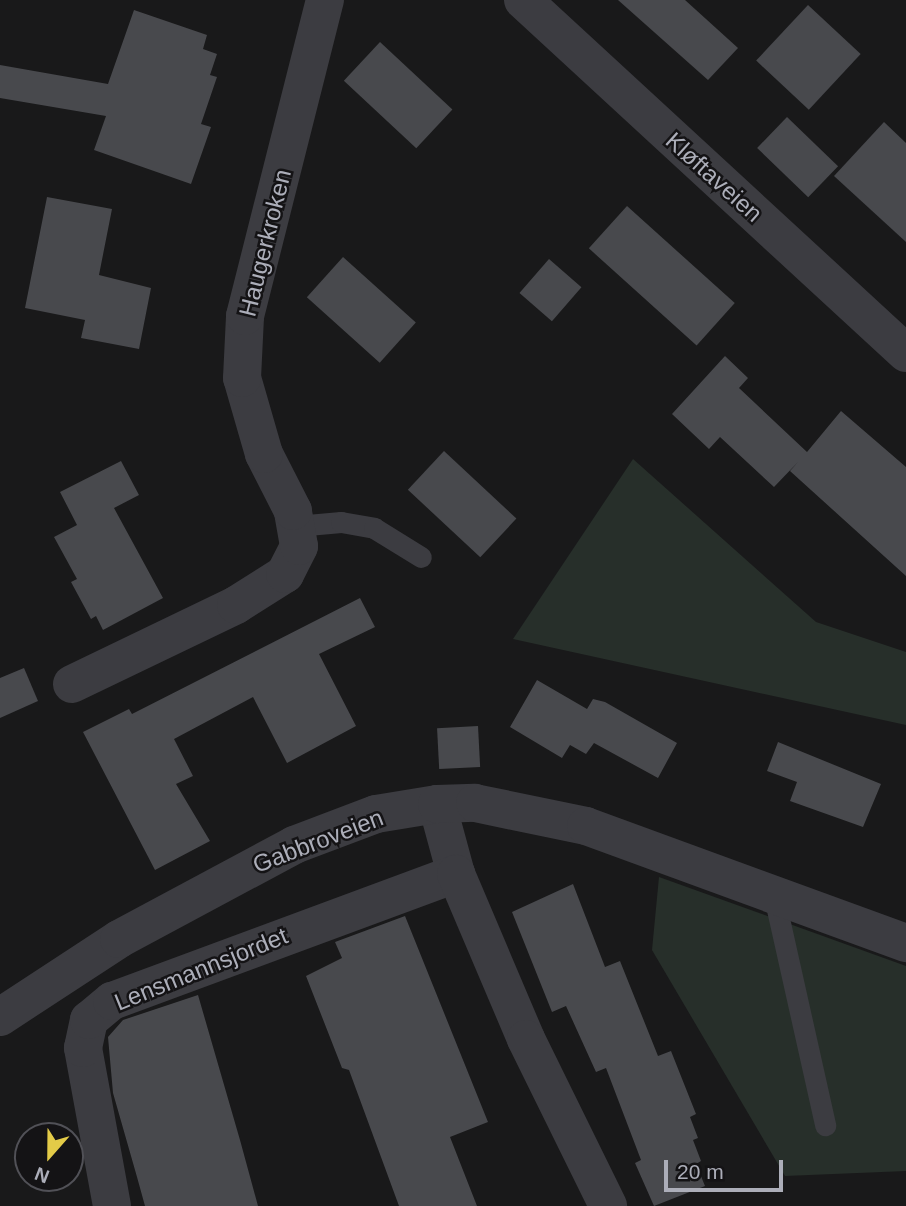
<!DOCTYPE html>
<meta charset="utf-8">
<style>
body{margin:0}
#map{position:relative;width:906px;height:1206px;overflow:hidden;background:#19191a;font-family:Arial,sans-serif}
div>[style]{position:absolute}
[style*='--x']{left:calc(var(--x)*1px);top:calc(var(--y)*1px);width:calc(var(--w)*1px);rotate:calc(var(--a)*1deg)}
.green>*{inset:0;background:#272f2a}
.building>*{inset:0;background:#48494d;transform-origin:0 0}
.service>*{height:21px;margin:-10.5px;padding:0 10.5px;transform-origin:10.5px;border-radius:10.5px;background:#3c3c41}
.minor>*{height:38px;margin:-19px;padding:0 19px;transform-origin:19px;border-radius:19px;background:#3c3c41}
span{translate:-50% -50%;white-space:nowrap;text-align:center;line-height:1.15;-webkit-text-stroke:5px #141315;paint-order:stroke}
.street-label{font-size:24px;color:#acaeb9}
.north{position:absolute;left:14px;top:1122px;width:70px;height:70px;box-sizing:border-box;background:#141315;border:2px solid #515157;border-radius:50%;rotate:201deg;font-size:19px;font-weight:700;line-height:28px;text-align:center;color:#acaeb9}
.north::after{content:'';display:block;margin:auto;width:24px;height:32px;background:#e3cb48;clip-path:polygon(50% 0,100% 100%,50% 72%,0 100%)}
.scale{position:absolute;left:664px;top:1160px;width:119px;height:32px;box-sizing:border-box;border:4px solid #acaeb9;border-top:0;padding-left:9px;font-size:21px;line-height:24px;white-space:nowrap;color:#acaeb9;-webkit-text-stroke:5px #141315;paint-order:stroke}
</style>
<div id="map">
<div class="green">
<i style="clip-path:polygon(633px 459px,816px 622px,906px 652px,906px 725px,513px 639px)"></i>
<i style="clip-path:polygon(659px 877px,906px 966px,906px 1171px,785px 1176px,652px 950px)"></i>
</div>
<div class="building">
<i style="clip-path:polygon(618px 0,685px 0,738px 48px,708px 80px)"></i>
<i style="left:808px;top:5px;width:72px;height:76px;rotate:43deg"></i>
<i style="clip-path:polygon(134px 10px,207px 35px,203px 49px,217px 54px,210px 75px,217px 77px,201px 124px,211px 127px,191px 184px,94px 150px,106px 116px,0 98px,0 65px,108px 84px)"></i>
<i style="left:380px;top:42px;width:99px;height:53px;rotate:43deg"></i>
<i style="left:787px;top:117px;width:71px;height:43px;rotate:44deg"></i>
<i style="clip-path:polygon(884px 122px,906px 143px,906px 242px,834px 176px)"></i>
<i style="clip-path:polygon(47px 197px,112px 209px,99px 275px,151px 288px,139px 349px,81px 338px,85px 320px,25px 308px)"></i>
<i style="left:627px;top:206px;width:145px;height:57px;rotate:42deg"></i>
<i style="left:343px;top:257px;width:98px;height:54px;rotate:42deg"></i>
<i style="left:549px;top:259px;width:43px;height:45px;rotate:41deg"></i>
<i style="clip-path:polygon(725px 356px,748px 378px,739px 388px,807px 452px,841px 411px,906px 467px,906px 576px,790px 471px,798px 462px,774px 487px,720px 437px,709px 449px,672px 414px)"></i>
<i style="left:444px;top:451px;width:99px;height:53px;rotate:43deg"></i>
<i style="clip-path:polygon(121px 461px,139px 495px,114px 508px,163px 598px,103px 630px,96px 616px,91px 619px,71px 582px,77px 579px,54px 537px,77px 525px,60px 492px)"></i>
<i style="clip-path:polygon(360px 598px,375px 627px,319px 654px,356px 726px,287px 763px,253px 697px,174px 739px,193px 776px,176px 784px,210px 841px,155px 870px,83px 732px,129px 709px,132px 714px)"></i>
<i style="clip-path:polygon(24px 668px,38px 701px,0 718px,0 678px)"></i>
<i style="clip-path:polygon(537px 680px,587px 709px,593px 699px,605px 702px,677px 743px,658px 778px,594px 743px,586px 754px,570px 745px,562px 758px,510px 727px)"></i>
<i style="left:478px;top:726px;width:41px;height:41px;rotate:87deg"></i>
<i style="clip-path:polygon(778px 742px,881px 784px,863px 827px,790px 801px,797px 782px,767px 771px)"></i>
<i style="clip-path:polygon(573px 884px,605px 967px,620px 961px,658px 1056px,671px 1051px,696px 1114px,690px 1117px,698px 1138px,693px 1140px,701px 1161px,696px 1164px,705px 1186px,654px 1206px,635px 1163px,641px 1160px,606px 1068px,596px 1072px,566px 1006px,552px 1012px,512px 912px)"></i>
<i style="clip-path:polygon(405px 916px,488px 1122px,450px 1137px,477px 1206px,399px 1206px,349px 1070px,342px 1068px,306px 976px,342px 958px,335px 942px)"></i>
<i style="clip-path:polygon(198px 995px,240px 1140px,258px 1206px,145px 1206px,137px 1177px,113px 1093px,108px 1037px,123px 1020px)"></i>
</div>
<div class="service">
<i style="--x:296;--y:526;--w:45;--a:-5.1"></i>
<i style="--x:341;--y:522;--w:34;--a:10"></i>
<i style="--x:374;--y:528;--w:55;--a:31.7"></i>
<i style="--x:774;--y:896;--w:235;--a:77.4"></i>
</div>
<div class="minor">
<i style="--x:523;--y:0;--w:521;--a:42.67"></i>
<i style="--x:72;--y:684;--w:182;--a:-25.7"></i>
<i style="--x:236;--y:605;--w:58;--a:-32.3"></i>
<i style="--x:285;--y:574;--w:31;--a:-63"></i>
<i style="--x:299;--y:546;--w:36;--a:-100"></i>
<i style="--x:293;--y:511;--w:64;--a:-117"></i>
<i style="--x:264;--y:454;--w:79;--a:-106.1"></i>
<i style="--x:242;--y:378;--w:62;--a:-87.2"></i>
<i style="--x:245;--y:316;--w:326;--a:-75.8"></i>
<i style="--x:437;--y:804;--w:73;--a:74.8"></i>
<i style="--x:0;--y:1017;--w:142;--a:-33.2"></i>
<i style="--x:119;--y:939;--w:199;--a:-28.2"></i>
<i style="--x:294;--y:845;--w:88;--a:-20.7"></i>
<i style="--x:376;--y:814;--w:62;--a:-9.3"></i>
<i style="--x:437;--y:804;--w:38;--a:-2"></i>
<i style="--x:475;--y:803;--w:113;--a:11.7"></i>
<i style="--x:586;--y:826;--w:341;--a:20.1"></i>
<i style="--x:112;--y:1206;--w:161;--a:-100.4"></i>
<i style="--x:83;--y:1048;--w:29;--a:-78"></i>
<i style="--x:89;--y:1020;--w:30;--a:-40"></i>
<i style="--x:112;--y:1001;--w:367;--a:-20.3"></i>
<i style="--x:456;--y:874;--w:179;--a:67"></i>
<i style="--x:526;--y:1039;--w:186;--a:63.8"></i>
</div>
<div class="street-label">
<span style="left:714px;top:177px;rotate:42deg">Kløftaveien</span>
<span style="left:265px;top:243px;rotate:-76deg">Haugerkroken</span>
<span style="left:318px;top:841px;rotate:-21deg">Gabbroveien</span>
<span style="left:201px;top:969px;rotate:-22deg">Lensmannsjordet</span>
</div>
<div class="north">N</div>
<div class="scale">20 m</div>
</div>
